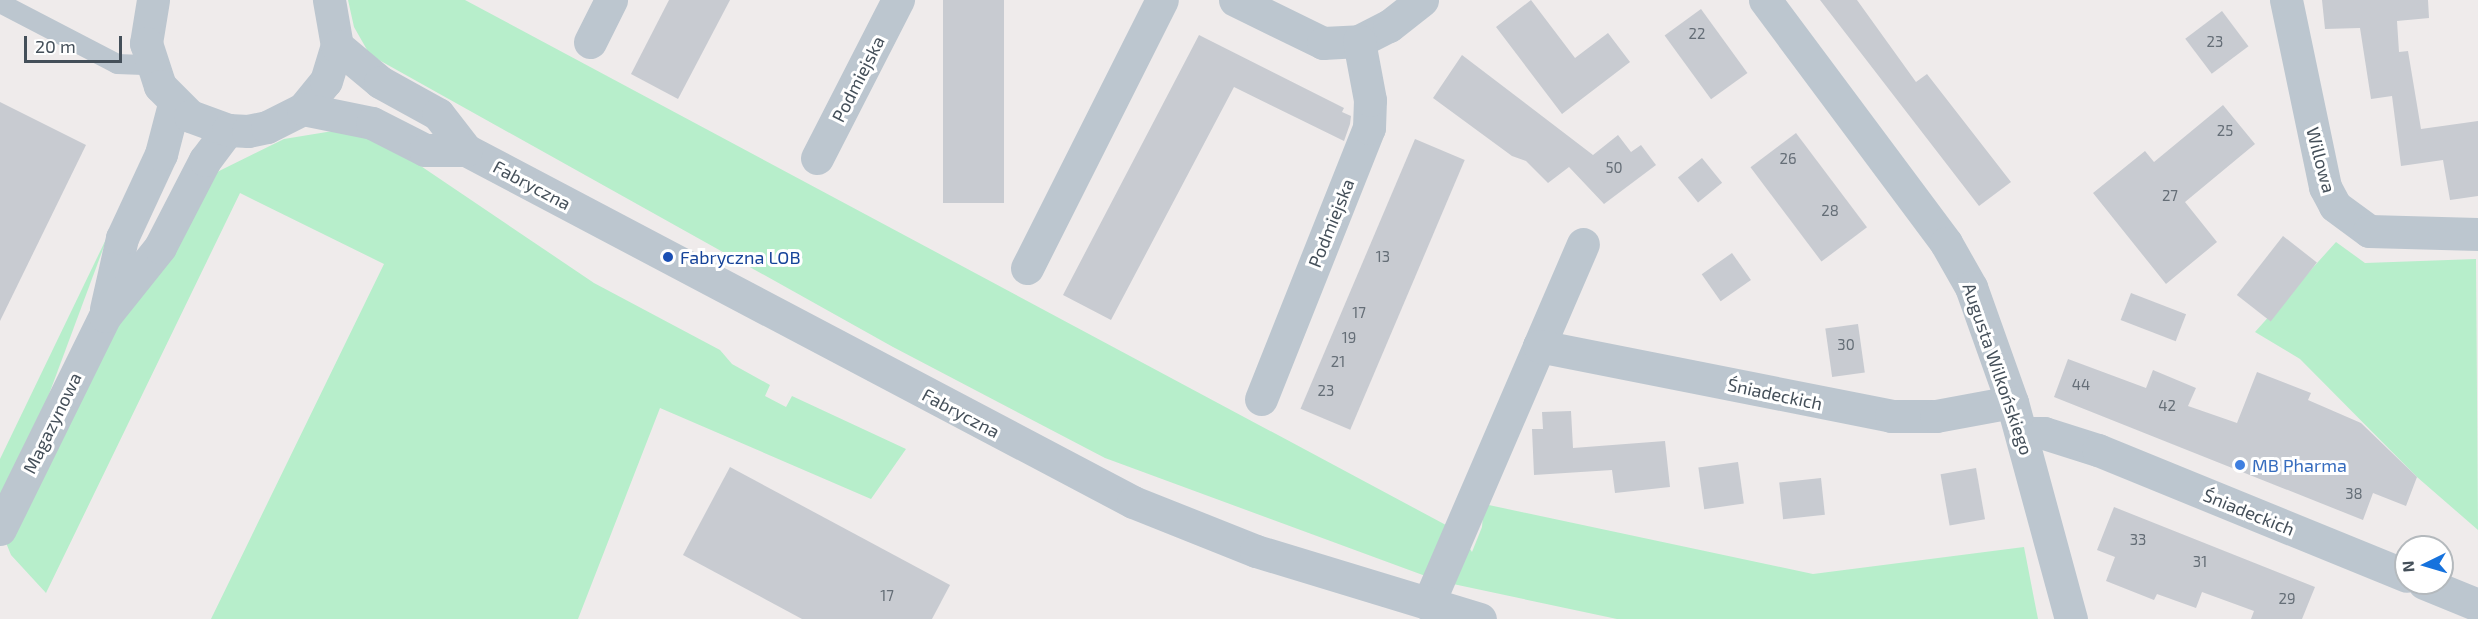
<!DOCTYPE html>
<meta charset="utf-8">
<style>
body{margin:0}
#map{position:relative;width:2478px;height:619px;overflow:hidden;background:#efebeb;font-family:"Exo 2",sans-serif}
div>[style]{position:absolute}
[style*='--x']{left:calc(var(--x)*1px);top:calc(var(--y)*1px);width:calc(var(--w)*1px);rotate:calc(var(--a)*1deg)}
.green>*{inset:0;background:#b7eecb}
.building>*{inset:0;background:#c8cbd1;transform-origin:0 0}
.service>*{height:20px;margin:-10px;padding:0 10px;transform-origin:10px;border-radius:10px;background:#bcc6cf}
.minor>*{height:33px;margin:-16.5px;padding:0 16.5px;transform-origin:16.5px;border-radius:16.5px;background:#bcc6cf}
.tertiary>*{height:33px;margin:-16.5px;padding:0 16.5px;transform-origin:16.5px;border-radius:16.5px;background:#bcc6cf}
.dots>*{width:16px;height:16px;translate:-50% -50%;box-sizing:border-box;border:3px solid #fff;border-radius:50%}
span{translate:-50% -50%;white-space:nowrap;text-align:center;line-height:1.15;-webkit-text-stroke:6px #fff;paint-order:stroke}
.number-label{font-size:15px;color:#656e77}
.number-label span{-webkit-text-stroke-width:0}
.street-label{font-size:18px;color:#444f59}
.transit-label{font-size:18px;color:#164399}
.left{translate:0 -50%;text-align:left}
.shop-label{font-size:18px;color:#366cbe}
.north{position:absolute;left:2394px;top:535px;width:60px;height:60px;box-sizing:border-box;background:#fff;border:2px solid #b4b9bd;border-radius:50%;rotate:265deg;font-size:16px;font-weight:700;line-height:24px;text-align:center;color:#444f59}
.north::after{content:'';display:block;margin:auto;width:21px;height:27px;background:#1672dd;clip-path:polygon(50% 0,100% 100%,50% 72%,0 100%)}
.scale{position:absolute;left:24px;top:36px;width:98px;height:27px;box-sizing:border-box;border:3px solid #444f59;border-top:0;padding-left:8px;font-size:18px;line-height:21px;white-space:nowrap;color:#444f59;-webkit-text-stroke:4px #fff;paint-order:stroke}
</style>
<div id="map">
<div class="green">
<i style="clip-path:polygon(348px 0,465px 0,1459px 532px,1472px 552px,1482px 527px,1484px 504px,1813px 574px,2024px 547px,2038px 619px,1617px 619px,1439px 581px,1105px 458px,893px 347px,370px 55px,354px 27px)"></i>
<i style="clip-path:polygon(345px 129px,403px 154px,594px 283px,720px 350px,732px 364px,770px 385px,765px 396px,786px 407px,792px 396px,906px 449px,871px 499px,660px 408px,578px 619px,211px 619px,384px 264px,240px 193px,46px 593px,11px 555px,0 528px,105px 316px,213px 174px,284px 139px)"></i>
<i style="clip-path:polygon(109px 233px,0 526px,0 459px)"></i>
<i style="clip-path:polygon(2336px 242px,2365px 263px,2476px 259px,2478px 530px,2417px 477px,2300px 359px,2255px 332px)"></i>
</div>
<div class="building">
<i style="clip-path:polygon(669px 0,730px 0,678px 99px,631px 74px)"></i>
<i style="left:943px;top:0;width:61px;height:203px"></i>
<i style="clip-path:polygon(1531px 0,1575px 58px,1608px 33px,1630px 62px,1562px 114px,1496px 27px)"></i>
<i style="clip-path:polygon(1820px 0,1857px 0,1916px 82px,1927px 74px,2011px 182px,1979px 206px)"></i>
<i style="clip-path:polygon(2322px 0,2428px 0,2429px 18px,2397px 21px,2399px 52px,2408px 51px,2421px 129px,2478px 121px,2478px 196px,2450px 200px,2443px 160px,2401px 166px,2392px 96px,2371px 99px,2360px 28px,2325px 29px)"></i>
<i style="left:1701px;top:9px;width:79px;height:45px;rotate:54deg"></i>
<i style="left:2222px;top:11px;width:44px;height:46px;rotate:53deg"></i>
<i style="clip-path:polygon(1199px 35px,1344px 108px,1342px 112px,1351px 116px,1350px 124px,1344px 141px,1234px 87px,1111px 320px,1063px 295px)"></i>
<i style="clip-path:polygon(1462px 55px,1593px 155px,1618px 135px,1631px 152px,1641px 145px,1656px 165px,1604px 204px,1569px 167px,1548px 183px,1526px 161px,1512px 156px,1433px 98px)"></i>
<i style="clip-path:polygon(0 102px,86px 145px,0 321px)"></i>
<i style="clip-path:polygon(2223px 105px,2255px 144px,2185px 202px,2217px 242px,2166px 284px,2093px 193px,2145px 151px,2154px 162px)"></i>
<i style="left:1796px;top:133px;width:118px;height:57px;rotate:53deg"></i>
<i style="left:1415px;top:139px;width:54px;height:293px;rotate:23deg"></i>
<i style="left:1702px;top:158px;width:32px;height:31px;rotate:51deg"></i>
<i style="left:2283px;top:236px;width:43px;height:75px;rotate:38deg"></i>
<i style="left:1732px;top:253px;width:33px;height:37px;rotate:55deg"></i>
<i style="left:2131px;top:293px;width:59px;height:29px;rotate:21deg"></i>
<i style="left:1858px;top:324px;width:49px;height:33px;rotate:82deg"></i>
<i style="clip-path:polygon(2068px 359px,2146px 388px,2153px 370px,2196px 388px,2188px 406px,2237px 423px,2257px 372px,2311px 393px,2308px 400px,2361px 423px,2417px 477px,2406px 506px,2373px 493px,2363px 520px,2054px 397px)"></i>
<i style="clip-path:polygon(1571px 411px,1573px 448px,1665px 441px,1670px 487px,1615px 493px,1612px 470px,1534px 475px,1532px 429px,1543px 429px,1542px 412px)"></i>
<i style="left:1738px;top:462px;width:42px;height:40px;rotate:82deg"></i>
<i style="clip-path:polygon(730px 467px,950px 585px,932px 619px,802px 619px,683px 555px)"></i>
<i style="left:1976px;top:468px;width:52px;height:36px;rotate:80deg"></i>
<i style="left:1821px;top:478px;width:37px;height:42px;rotate:84deg"></i>
<i style="clip-path:polygon(2114px 507px,2315px 587px,2302px 619px,2251px 619px,2254px 611px,2202px 592px,2196px 608px,2157px 594px,2154px 600px,2106px 581px,2115px 557px,2097px 550px)"></i>
</div>
<div class="service">
<i style="--x:0;--y:3;--w:132;--a:27.5"></i>
<i style="--x:117;--y:64;--w:33;--a:2"></i>
</div>
<div class="minor">
<i style="--x:1235;--y:0;--w:98;--a:26"></i>
<i style="--x:1323;--y:43;--w:36;--a:-3"></i>
<i style="--x:1359;--y:41;--w:34;--a:-27"></i>
<i style="--x:1389;--y:26;--w:42;--a:-38.2"></i>
<i style="--x:1765;--y:0;--w:303;--a:53.3"></i>
<i style="--x:1946;--y:243;--w:51;--a:60.4"></i>
<i style="--x:1971;--y:287;--w:122;--a:70.4"></i>
<i style="--x:2012;--y:402;--w:225;--a:74.8"></i>
<i style="--x:2286;--y:0;--w:191;--a:78.2"></i>
<i style="--x:2325;--y:187;--w:21;--a:62"></i>
<i style="--x:2335;--y:206;--w:42;--a:36.3"></i>
<i style="--x:2369;--y:231;--w:109;--a:1.6"></i>
<i style="--x:590;--y:42;--w:47;--a:-63.4"></i>
<i style="--x:817;--y:158;--w:178;--a:-62.9"></i>
<i style="--x:1027;--y:268;--w:300;--a:-63.3"></i>
<i style="--x:106;--y:309;--w:73;--a:-77.3"></i>
<i style="--x:122;--y:238;--w:93;--a:-65.1"></i>
<i style="--x:161;--y:154;--w:52;--a:-75.4"></i>
<i style="--x:1539;--y:346;--w:111;--a:-66.7"></i>
<i style="--x:1261;--y:399;--w:292;--a:-68.3"></i>
<i style="--x:1369;--y:128;--w:28;--a:-88"></i>
<i style="--x:1370;--y:100;--w:60;--a:-100.6"></i>
<i style="--x:2022;--y:433;--w:22;--a:0"></i>
<i style="--x:2044;--y:433;--w:57;--a:17.5"></i>
<i style="--x:2098;--y:450;--w:333;--a:22.2"></i>
<i style="--x:0;--y:529;--w:237;--a:-63.8"></i>
<i style="--x:105;--y:316;--w:88;--a:-51.4"></i>
<i style="--x:160;--y:247;--w:98;--a:-62.7"></i>
<i style="--x:205;--y:160;--w:38;--a:-53"></i>
<i style="--x:2424;--y:583;--w:58;--a:22.2"></i>
<i style="--x:1428;--y:604;--w:281;--a:-66.7"></i>
<i style="--x:1539;--y:346;--w:359;--a:11.2"></i>
<i style="--x:1891;--y:416;--w:45;--a:0"></i>
<i style="--x:1936;--y:416;--w:77;--a:-10.4"></i>
</div>
<div class="tertiary">
<i style="--x:153;--y:0;--w:44;--a:99.2"></i>
<i style="--x:146;--y:43;--w:45;--a:72"></i>
<i style="--x:160;--y:86;--w:42;--a:45"></i>
<i style="--x:190;--y:116;--w:40;--a:20.2"></i>
<i style="--x:228;--y:130;--w:20;--a:3"></i>
<i style="--x:248;--y:131;--w:19;--a:-12"></i>
<i style="--x:267;--y:127;--w:40;--a:-26.6"></i>
<i style="--x:303;--y:109;--w:36;--a:-51"></i>
<i style="--x:326;--y:81;--w:37;--a:-73"></i>
<i style="--x:337;--y:46;--w:47;--a:-99.9"></i>
<i style="--x:337;--y:46;--w:56;--a:39.9"></i>
<i style="--x:380;--y:82;--w:66;--a:28.9"></i>
<i style="--x:438;--y:114;--w:46;--a:52.1"></i>
<i style="--x:466;--y:150;--w:754;--a:27.82"></i>
<i style="--x:1133;--y:502;--w:132;--a:21.7"></i>
<i style="--x:1256;--y:551;--w:234;--a:16.9"></i>
<i style="--x:303;--y:109;--w:70;--a:11.5"></i>
<i style="--x:372;--y:123;--w:59;--a:27"></i>
<i style="--x:425;--y:150;--w:41;--a:0"></i>
</div>
<div class="dots">
<i style="left:668px;top:257px;background:#1a4fb4"></i>
<i style="left:2240px;top:465px;background:#3f7fe0"></i>
</div>
<div class="number-label">
<span style="left:1697px;top:34px">22</span>
<span style="left:2215px;top:42px">23</span>
<span style="left:2225px;top:131px">25</span>
<span style="left:1788px;top:159px">26</span>
<span style="left:1614px;top:168px">50</span>
<span style="left:2170px;top:196px">27</span>
<span style="left:1830px;top:211px">28</span>
<span style="left:1383px;top:257px">13</span>
<span style="left:1359px;top:313px">17</span>
<span style="left:1349px;top:338px">19</span>
<span style="left:1846px;top:345px">30</span>
<span style="left:1338px;top:362px">21</span>
<span style="left:2081px;top:385px">44</span>
<span style="left:1326px;top:391px">23</span>
<span style="left:2167px;top:406px">42</span>
<span style="left:2354px;top:494px">38</span>
<span style="left:2138px;top:540px">33</span>
<span style="left:2200px;top:562px">31</span>
<span style="left:887px;top:596px">17</span>
<span style="left:2287px;top:599px">29</span>
</div>
<div class="street-label">
<span style="left:858px;top:79px;rotate:-63deg">Podmiejska</span>
<span style="left:2321px;top:160px;rotate:75deg">Willowa</span>
<span style="left:532px;top:185px;rotate:28deg">Fabryczna</span>
<span style="left:1331px;top:223px;rotate:-68deg">Podmiejska</span>
<span style="left:1998px;top:369px;rotate:71deg">Augusta Wilkońskiego</span>
<span style="left:1775px;top:394px;rotate:12deg">Śniadeckich</span>
<span style="left:961px;top:413px;rotate:28deg">Fabryczna</span>
<span style="left:52px;top:423px;rotate:-64deg">Magazynowa</span>
<span style="left:2249px;top:512px;rotate:22deg">Śniadeckich</span>
</div>
<div class="transit-label">
<span class="left" style="left:680px;top:257px">Fabryczna LOB</span>
</div>
<div class="shop-label">
<span class="left" style="left:2252px;top:465px">MB Pharma</span>
</div>
<div class="north">N</div>
<div class="scale">20 m</div>
</div>
